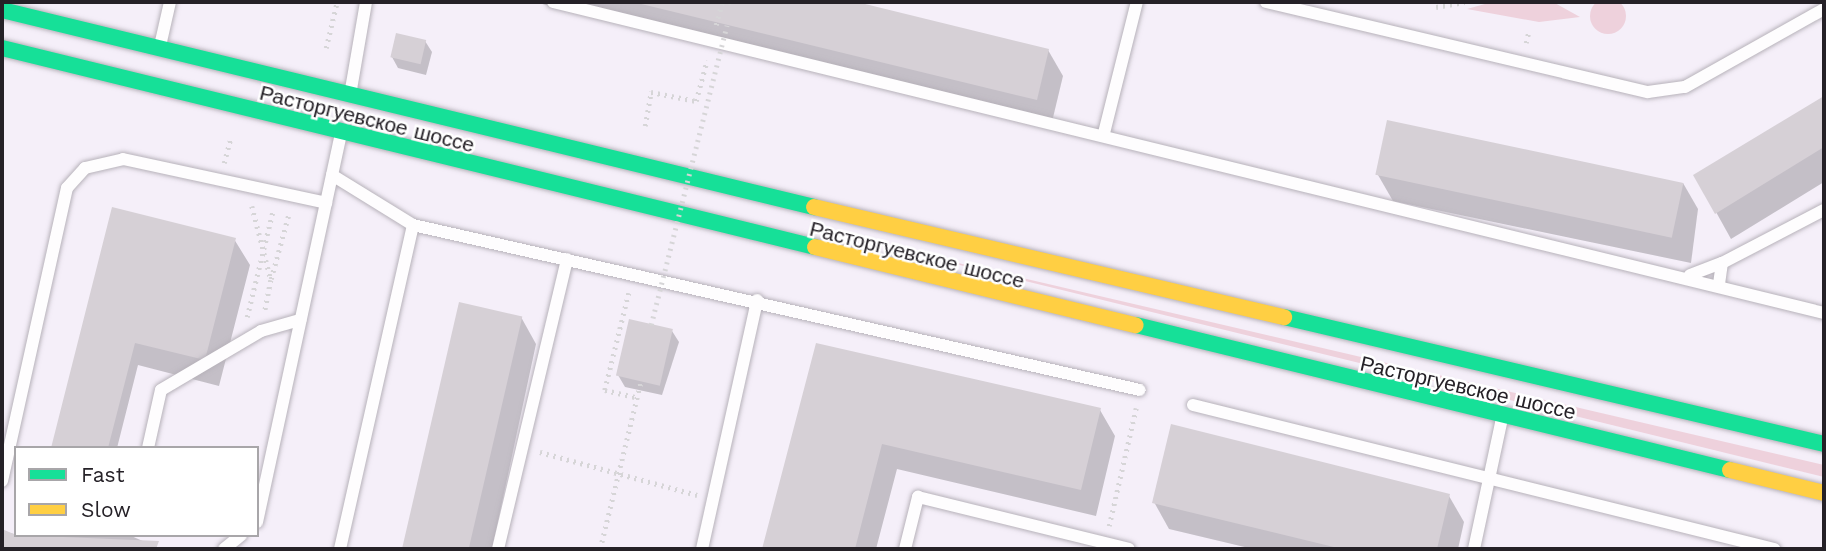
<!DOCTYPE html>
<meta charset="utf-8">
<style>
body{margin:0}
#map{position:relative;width:1826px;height:551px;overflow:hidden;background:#f5eff9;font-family:"Work Sans",sans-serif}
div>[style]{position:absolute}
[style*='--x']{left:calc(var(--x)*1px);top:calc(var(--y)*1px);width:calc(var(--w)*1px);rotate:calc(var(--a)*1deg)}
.green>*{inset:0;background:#eed1dc}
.round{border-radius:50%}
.shadow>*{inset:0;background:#0003}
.building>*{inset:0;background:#d6d0d6;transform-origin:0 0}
.path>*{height:4.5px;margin-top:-2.25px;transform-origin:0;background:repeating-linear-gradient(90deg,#d6d5d7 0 2px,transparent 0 7px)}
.roads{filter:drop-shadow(0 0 2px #b7b2ba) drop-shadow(0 0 2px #b7b2ba)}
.lane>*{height:12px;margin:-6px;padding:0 6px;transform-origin:6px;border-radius:6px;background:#fefdfe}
.fast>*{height:16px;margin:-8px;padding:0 8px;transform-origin:8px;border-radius:8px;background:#16e098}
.slow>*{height:16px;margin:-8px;padding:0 8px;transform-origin:8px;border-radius:8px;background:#ffcf43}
.path-bridge>*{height:4.5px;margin-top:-2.25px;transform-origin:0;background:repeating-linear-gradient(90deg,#d6d5d7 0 2px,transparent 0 7px)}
span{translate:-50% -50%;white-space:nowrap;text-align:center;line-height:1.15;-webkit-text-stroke:5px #fff;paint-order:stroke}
.street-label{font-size:21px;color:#252127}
.frame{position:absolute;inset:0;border:4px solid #252127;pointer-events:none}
.legend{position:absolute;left:14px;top:446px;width:245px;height:91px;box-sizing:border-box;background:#fff;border:2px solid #a8a6a9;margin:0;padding:9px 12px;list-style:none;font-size:21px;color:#252127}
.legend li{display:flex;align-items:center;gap:14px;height:35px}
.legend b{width:35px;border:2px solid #a8a6a9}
</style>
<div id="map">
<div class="green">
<i class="round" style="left:1590px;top:-2px;width:36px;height:36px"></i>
<i style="clip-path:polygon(1492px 2px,1553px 2px,1580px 17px,1539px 22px,1467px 9px)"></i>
<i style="clip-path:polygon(821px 231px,1824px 465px,1824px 477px)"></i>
</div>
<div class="shadow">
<i style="clip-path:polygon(534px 2px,850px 2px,1048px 50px,1063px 76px,1051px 126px)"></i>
<i style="clip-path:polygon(425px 41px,432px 52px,426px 75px,398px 68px,392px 57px)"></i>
<i style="clip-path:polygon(1824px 98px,1824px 182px,1731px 239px,1696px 176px)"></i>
<i style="clip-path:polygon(1378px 175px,1683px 183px,1698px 209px,1691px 263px,1393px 201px)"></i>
<i style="clip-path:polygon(113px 209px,234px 239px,250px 265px,219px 386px,138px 365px,117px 448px,53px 448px)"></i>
<i style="clip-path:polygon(460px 304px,521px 317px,536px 344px,492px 549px,407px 549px)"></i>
<i style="clip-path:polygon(672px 331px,679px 342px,662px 395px,625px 387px,618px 375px)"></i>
<i style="clip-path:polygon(817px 345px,1100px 410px,1115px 436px,1096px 516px,897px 469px,876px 549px,764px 549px)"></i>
<i style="clip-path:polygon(1449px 496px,1464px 522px,1458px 549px,1253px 549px,1169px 529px,1154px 502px)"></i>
<i style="clip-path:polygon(2px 531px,30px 538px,129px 535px,161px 549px,2px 549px)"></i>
</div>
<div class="building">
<i style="clip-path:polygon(633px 2px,857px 2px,1049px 49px,1037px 100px)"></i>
<i style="left:396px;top:33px;width:31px;height:25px;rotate:13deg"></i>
<i style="clip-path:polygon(1824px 96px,1824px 147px,1715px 214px,1693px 175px)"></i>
<i style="left:1387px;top:120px;width:303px;height:56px;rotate:12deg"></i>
<i style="clip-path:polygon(112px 207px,236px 238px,205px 360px,135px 343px,108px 448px,51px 448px)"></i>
<i style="left:459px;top:302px;width:65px;height:253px;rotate:13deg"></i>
<i style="left:629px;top:319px;width:45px;height:58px;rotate:13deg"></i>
<i style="clip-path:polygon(816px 343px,1101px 408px,1081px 490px,882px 444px,855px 549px,762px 549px)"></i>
<i style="clip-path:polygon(1171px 424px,1450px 494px,1437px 549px,1342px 549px,1152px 503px)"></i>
<i style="clip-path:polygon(2px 529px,16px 535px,159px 541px,156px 549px,2px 549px)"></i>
</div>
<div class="path">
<i style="--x:729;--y:2;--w:4;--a:14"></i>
<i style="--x:1436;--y:7;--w:29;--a:-10"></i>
<i style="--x:716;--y:25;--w:24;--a:-75"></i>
<i style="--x:1526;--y:43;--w:13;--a:-77"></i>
<i style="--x:326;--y:48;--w:47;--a:-76.6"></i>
<i style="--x:645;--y:126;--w:35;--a:-80"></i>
<i style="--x:651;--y:92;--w:46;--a:11.3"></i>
<i style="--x:696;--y:101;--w:42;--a:-75"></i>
<i style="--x:224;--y:163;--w:24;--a:-75"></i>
<i style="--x:252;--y:206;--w:76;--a:75.6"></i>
<i style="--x:271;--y:280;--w:31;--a:101"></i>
<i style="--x:271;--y:279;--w:68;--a:-74.7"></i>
<i style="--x:629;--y:293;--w:100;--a:103.9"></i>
<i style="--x:605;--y:390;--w:32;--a:13"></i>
<i style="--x:247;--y:317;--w:110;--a:-76.3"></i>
<i style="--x:540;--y:452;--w:163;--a:15.3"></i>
<i style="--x:1109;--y:526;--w:121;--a:-77.1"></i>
<i style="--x:600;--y:549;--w:173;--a:-76.3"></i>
</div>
<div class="roads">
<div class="lane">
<i style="--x:553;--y:2;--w:1308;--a:13.75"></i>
<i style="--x:1266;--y:2;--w:392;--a:13.3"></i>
<i style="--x:1648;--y:92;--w:37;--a:-8"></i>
<i style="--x:1685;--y:87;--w:159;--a:-29.3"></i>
<i style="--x:160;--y:46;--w:45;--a:-77.2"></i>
<i style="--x:350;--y:95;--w:94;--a:-80.2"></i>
<i style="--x:1104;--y:133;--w:135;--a:-75.9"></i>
<i style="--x:332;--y:175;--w:95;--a:31.7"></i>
<i style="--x:413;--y:225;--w:332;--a:102.7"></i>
<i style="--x:413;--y:225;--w:745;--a:12.79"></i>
<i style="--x:1690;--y:275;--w:34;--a:-21"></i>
<i style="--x:1719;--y:284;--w:21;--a:-82"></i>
<i style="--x:1722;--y:263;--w:115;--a:-27.5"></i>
<i style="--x:1193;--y:405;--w:599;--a:13.92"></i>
<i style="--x:148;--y:448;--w:59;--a:-77.4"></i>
<i style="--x:161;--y:390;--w:116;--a:-30.5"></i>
<i style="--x:261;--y:331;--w:41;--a:-15.8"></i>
<i style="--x:2;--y:481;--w:300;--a:-77.5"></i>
<i style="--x:67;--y:188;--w:27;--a:-48"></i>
<i style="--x:85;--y:168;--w:39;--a:-13"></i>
<i style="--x:123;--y:159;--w:208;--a:12.2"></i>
<i style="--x:257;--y:522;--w:398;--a:-77.8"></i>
<i style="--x:224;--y:549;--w:22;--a:-39"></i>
<i style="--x:498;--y:549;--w:298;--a:-76.6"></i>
<i style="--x:702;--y:549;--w:255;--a:-77.5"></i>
<i style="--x:905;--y:549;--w:54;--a:-76"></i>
<i style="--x:918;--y:497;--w:217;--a:13.8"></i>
<i style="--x:1474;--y:549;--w:134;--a:-77.9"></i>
</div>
<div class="fast">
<i style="--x:2;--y:10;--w:836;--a:13.64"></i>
<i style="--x:2;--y:48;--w:837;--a:13.75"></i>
<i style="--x:1284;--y:317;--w:555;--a:13.23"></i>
<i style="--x:1136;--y:325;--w:611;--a:13.72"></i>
</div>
<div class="slow">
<i style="--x:814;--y:207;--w:483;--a:13.2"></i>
<i style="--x:815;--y:247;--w:330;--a:13.7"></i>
<i style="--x:1730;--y:470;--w:97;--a:13.7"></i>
</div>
</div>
<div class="path-bridge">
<i style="--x:651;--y:325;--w:309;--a:-75.8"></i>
</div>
<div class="street-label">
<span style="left:367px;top:119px;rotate:14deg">Расторгуевское шоссе</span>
<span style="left:917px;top:255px;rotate:14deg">Расторгуевское шоссе</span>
<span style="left:1468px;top:388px;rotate:13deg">Расторгуевское шоссе</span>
</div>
<div class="frame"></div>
<ul class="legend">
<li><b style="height:9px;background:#16e098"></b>Fast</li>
<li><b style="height:9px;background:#ffcf43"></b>Slow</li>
</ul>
</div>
